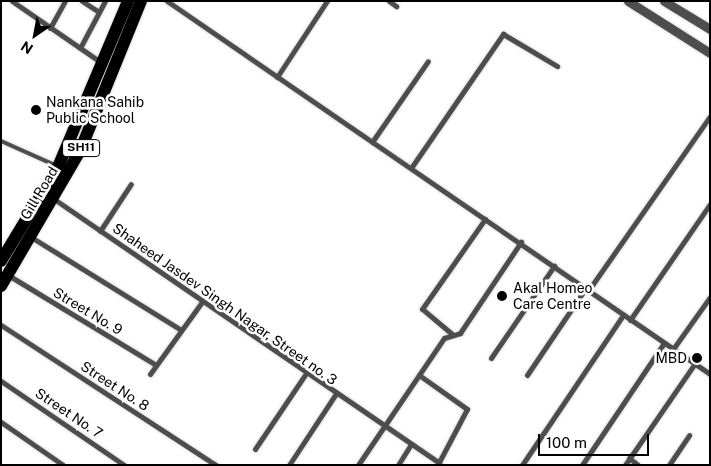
<!DOCTYPE html>
<style>
body{margin:0}
#map{position:relative;width:711px;height:466px;overflow:hidden;background:#fff;font-family:"Public Sans",sans-serif}
div>[style]{position:absolute}
[style*='--x']{left:calc(var(--x)*1px);top:calc(var(--y)*1px);width:calc(var(--w)*1px);rotate:calc(var(--a)*1deg)}
.roads{filter:drop-shadow(0 0 1px #dbdbdb) drop-shadow(0 0 1px #dbdbdb)}
.service>*{height:4px;margin:-2px;padding:0 2px;transform-origin:2px;border-radius:2px;background:#4d4d4d}
.minor>*{height:5px;margin:-2.5px;padding:0 2.5px;transform-origin:2.5px;border-radius:2.5px;background:#4d4d4d}
.tertiary>*{height:9px;margin:-4.5px;padding:0 4.5px;transform-origin:4.5px;border-radius:4.5px;background:#4d4d4d}
.primary>*{height:12px;margin:-6px;padding:0 6px;transform-origin:6px;border-radius:6px;background:#000}
.dots>*{width:14px;height:14px;translate:-50% -50%;box-sizing:border-box;border:2px solid #fff;border-radius:50%}
span{translate:-50% -50%;white-space:nowrap;text-align:center;line-height:1.15;-webkit-text-stroke:5px #fff;paint-order:stroke}
.shield-label span{padding:1px 4px;background:#fff;border:1px solid;border-radius:4px;-webkit-text-stroke-width:0}
.shield-label{font-size:12px;color:#000;font-weight:700}
.poi-label{font-size:14px;color:#000}
.left{translate:0 -50%;text-align:left}
.right{translate:-100% -50%;text-align:right}
.street-label{font-size:14px;color:#000}
.frame{position:absolute;inset:0;border:2px solid #000;pointer-events:none}
.north{position:absolute;left:10px;top:10px;width:50px;height:50px;-webkit-text-stroke:4px #fff;paint-order:stroke;rotate:213deg;font-size:14px;font-weight:700;line-height:20px;text-align:center;color:#000}
.north::after{content:'';display:block;margin:auto;width:18px;height:22px;background:#000;clip-path:polygon(50% 0,100% 100%,50% 72%,0 100%)}
.scale{position:absolute;left:538px;top:434px;width:111px;height:22px;box-sizing:border-box;border:2px solid #000;border-top:0;padding-left:6px;font-size:15px;line-height:18px;white-space:nowrap;color:#000;-webkit-text-stroke:4px #fff;paint-order:stroke}
</style>
<div id="map">
<div class="roads">
<div class="service">
<i style="--x:1;--y:141;--w:61;--a:24.1"></i>
</div>
<div class="minor">
<i style="--x:12;--y:1;--w:109;--a:34.6"></i>
<i style="--x:82;--y:1;--w:20;--a:33"></i>
<i style="--x:167;--y:1;--w:659;--a:34.49"></i>
<i style="--x:389;--y:1;--w:9;--a:36"></i>
<i style="--x:50;--y:28;--w:31;--a:-61"></i>
<i style="--x:80;--y:48;--w:53;--a:-62"></i>
<i style="--x:277;--y:77;--w:91;--a:-56.7"></i>
<i style="--x:372;--y:142;--w:98;--a:-55.3"></i>
<i style="--x:411;--y:168;--w:163;--a:-55.5"></i>
<i style="--x:503;--y:34;--w:63;--a:30.7"></i>
<i style="--x:54;--y:199;--w:467;--a:34.4"></i>
<i style="--x:100;--y:231;--w:56;--a:-56.6"></i>
<i style="--x:31;--y:237;--w:176;--a:31.8"></i>
<i style="--x:8;--y:275;--w:173;--a:31.3"></i>
<i style="--x:588;--y:291;--w:213;--a:-55.1"></i>
<i style="--x:630;--y:320;--w:141;--a:-55.4"></i>
<i style="--x:1;--y:325;--w:257;--a:33.1"></i>
<i style="--x:452;--y:334;--w:39;--a:-140"></i>
<i style="--x:422;--y:309;--w:110;--a:-55"></i>
<i style="--x:673;--y:349;--w:64;--a:-54.6"></i>
<i style="--x:491;--y:358;--w:112;--a:-55.6"></i>
<i style="--x:150;--y:374;--w:89;--a:-54.2"></i>
<i style="--x:419;--y:375;--w:59;--a:35.3"></i>
<i style="--x:467;--y:409;--w:62;--a:117.8"></i>
<i style="--x:527;--y:375;--w:104;--a:-56"></i>
<i style="--x:1;--y:381;--w:149;--a:34.3"></i>
<i style="--x:1;--y:422;--w:75;--a:34.7"></i>
<i style="--x:255;--y:449;--w:89;--a:-56"></i>
<i style="--x:629;--y:458;--w:11;--a:38"></i>
<i style="--x:289;--y:465;--w:84;--a:-56.7"></i>
<i style="--x:358;--y:465;--w:153;--a:-55.9"></i>
<i style="--x:444;--y:338;--w:17;--a:-17"></i>
<i style="--x:460;--y:333;--w:110;--a:-56.2"></i>
<i style="--x:398;--y:465;--w:25;--a:-58"></i>
<i style="--x:522;--y:465;--w:181;--a:-56"></i>
<i style="--x:582;--y:465;--w:147;--a:-56.1"></i>
<i style="--x:625;--y:465;--w:124;--a:-55.5"></i>
<i style="--x:669;--y:465;--w:36;--a:-56"></i>
</div>
<div class="tertiary">
<i style="--x:628;--y:1;--w:97;--a:32.4"></i>
<i style="--x:664;--y:1;--w:54;--a:31.3"></i>
</div>
<div class="primary">
<i style="--x:1;--y:261;--w:110;--a:-58.8"></i>
<i style="--x:58;--y:167;--w:180;--a:-67.1"></i>
<i style="--x:1;--y:286;--w:156;--a:-59.7"></i>
<i style="--x:80;--y:151;--w:162;--a:-67.9"></i>
</div>
</div>
<div class="dots">
<i style="left:36px;top:110px;background:#000"></i>
<i style="left:502px;top:296px;background:#000"></i>
<i style="left:697px;top:358px;background:#000"></i>
</div>
<div class="shield-label">
<span style="left:81px;top:148px">SH11</span>
</div>
<div class="poi-label">
<span class="left" style="left:46px;top:110px">Nankana Sahib<br>Public School</span>
<span class="left" style="left:513px;top:296px">Akal Homeo<br>Care Centre</span>
<span class="right" style="left:687px;top:358px">MBD</span>
</div>
<div class="street-label">
<span style="left:39px;top:193px;rotate:-59deg">Gill Road</span>
<span style="left:225px;top:304px;rotate:35deg">Shaheed Jasdev Singh Nagar, Street no. 3</span>
<span style="left:88px;top:311px;rotate:31deg">Street No. 9</span>
<span style="left:115px;top:386px;rotate:33deg">Street No. 8</span>
<span style="left:69px;top:413px;rotate:34deg">Street No. 7</span>
</div>
<div class="frame"></div>
<div class="north">N</div>
<div class="scale">100 m</div>
</div>
